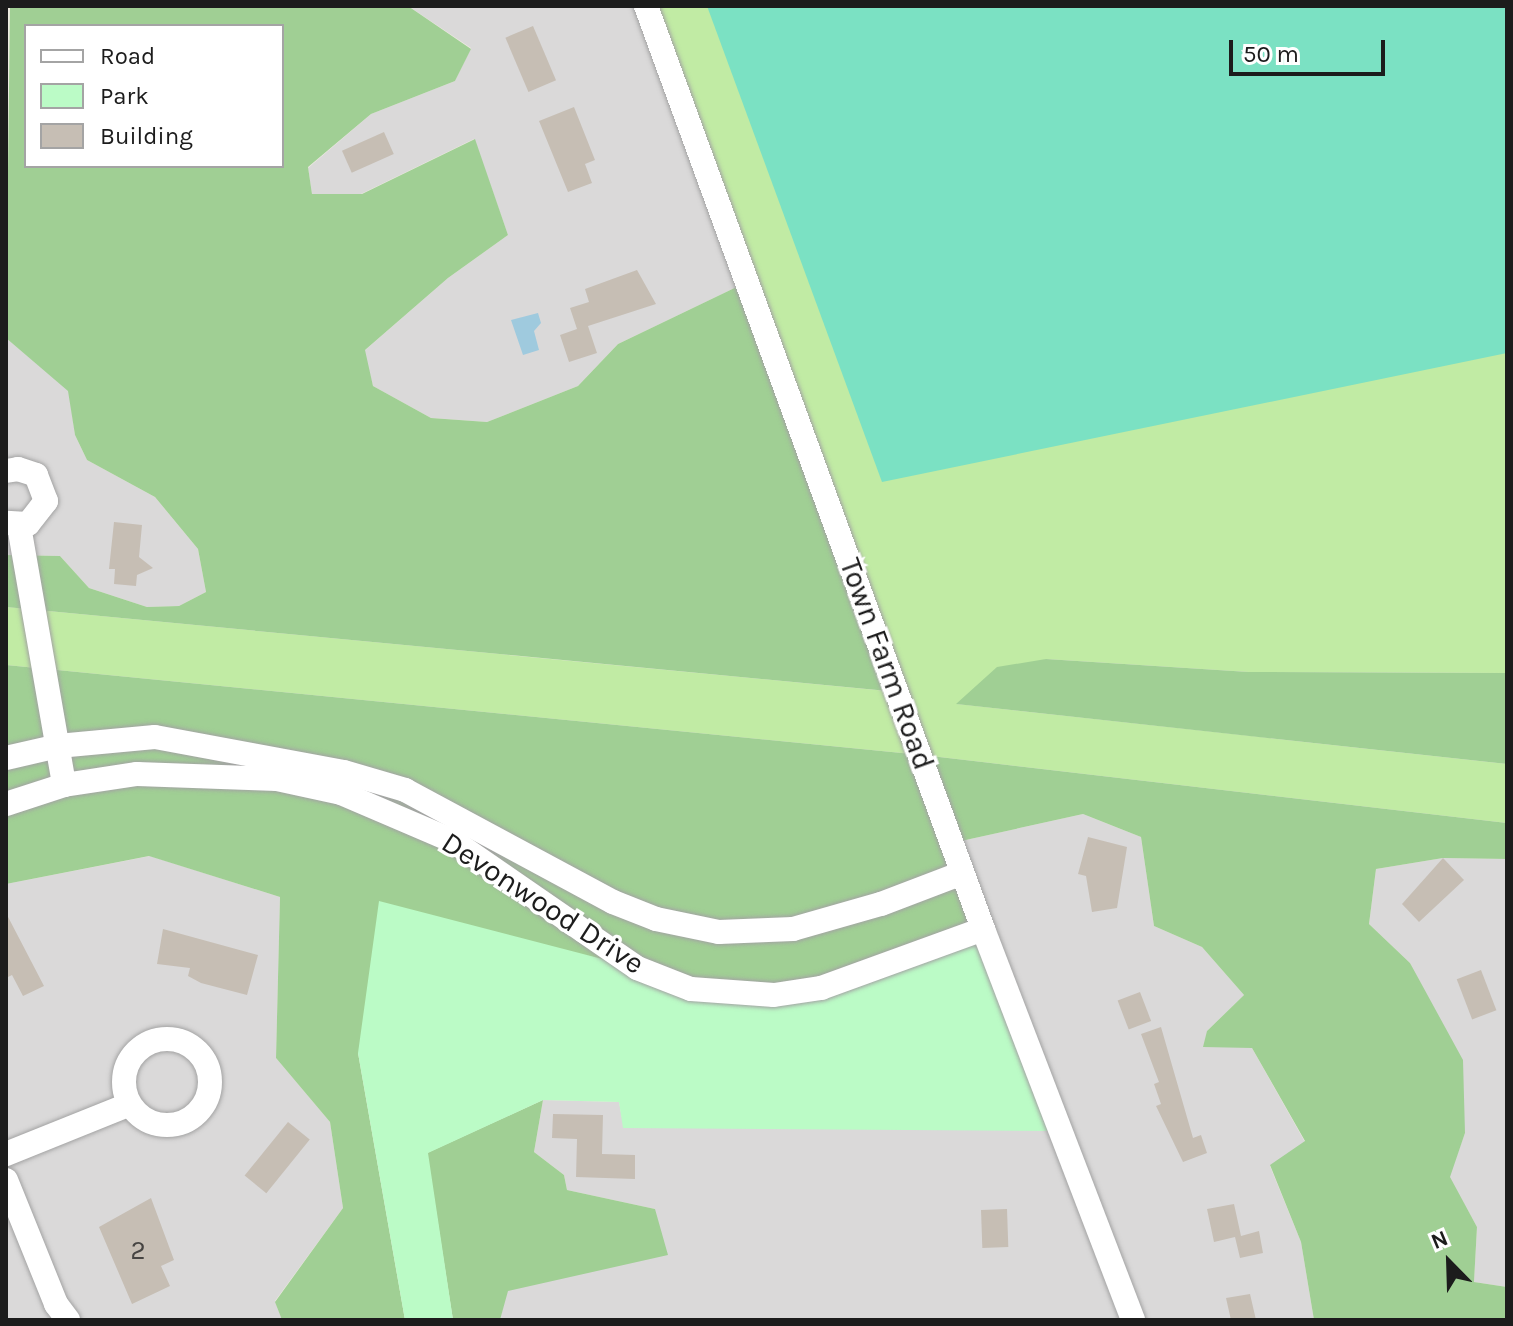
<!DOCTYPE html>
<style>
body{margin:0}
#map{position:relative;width:1513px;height:1326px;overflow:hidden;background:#eeebe1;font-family:Karla,sans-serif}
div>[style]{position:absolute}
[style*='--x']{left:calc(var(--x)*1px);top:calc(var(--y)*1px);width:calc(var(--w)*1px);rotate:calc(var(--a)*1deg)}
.residential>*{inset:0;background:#dad9d9}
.grass>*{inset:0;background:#c1eba4}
.forest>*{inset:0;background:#a0cf94}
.park>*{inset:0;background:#bbfbc6}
.pitch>*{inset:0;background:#7be1c3}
.water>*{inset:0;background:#9fcade}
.building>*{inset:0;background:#c6beb4;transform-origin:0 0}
.roads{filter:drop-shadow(0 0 2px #a3a3a3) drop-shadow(0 0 2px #a3a3a3)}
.minor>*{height:24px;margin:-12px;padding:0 12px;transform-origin:12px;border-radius:12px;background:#fff}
.minor>.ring{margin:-12px;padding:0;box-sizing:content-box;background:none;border:24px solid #fff;border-radius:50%}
span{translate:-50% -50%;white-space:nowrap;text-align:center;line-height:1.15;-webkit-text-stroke:7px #fff;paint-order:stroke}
.number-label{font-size:26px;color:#464442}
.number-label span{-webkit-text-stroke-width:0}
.street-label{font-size:30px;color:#1c1c1c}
.frame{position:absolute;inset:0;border:8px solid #1c1c1c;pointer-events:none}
.legend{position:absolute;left:24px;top:24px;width:260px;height:144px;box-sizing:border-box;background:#fff;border:2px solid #a4a4a4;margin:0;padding:10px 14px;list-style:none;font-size:24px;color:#1c1c1c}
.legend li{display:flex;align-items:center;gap:16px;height:40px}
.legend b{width:40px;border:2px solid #a4a4a4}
.north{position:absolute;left:1409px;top:1222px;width:80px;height:80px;-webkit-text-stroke:6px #fff;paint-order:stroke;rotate:337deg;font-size:22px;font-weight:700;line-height:32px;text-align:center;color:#1c1c1c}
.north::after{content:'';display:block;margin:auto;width:28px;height:36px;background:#1c1c1c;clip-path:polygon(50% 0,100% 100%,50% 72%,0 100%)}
.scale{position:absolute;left:1229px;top:40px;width:156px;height:36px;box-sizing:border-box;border:4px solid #1c1c1c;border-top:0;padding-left:10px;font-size:24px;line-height:28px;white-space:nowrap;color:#1c1c1c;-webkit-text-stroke:6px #fff;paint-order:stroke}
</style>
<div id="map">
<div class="residential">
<i style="clip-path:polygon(408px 6px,646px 6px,747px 282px,618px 344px,578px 386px,487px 422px,431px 418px,373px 386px,364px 351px,448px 278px,508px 235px,474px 139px,361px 194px,312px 194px,308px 168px,371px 114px,455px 81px,471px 48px)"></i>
<i style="clip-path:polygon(6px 338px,69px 391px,75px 435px,87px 460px,155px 497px,198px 549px,206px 592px,179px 606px,147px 607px,89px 588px,60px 556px,6px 555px)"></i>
<i style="clip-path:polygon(1083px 814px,1141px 837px,1154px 926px,1202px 947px,1244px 995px,1207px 1031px,1252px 1048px,1305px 1142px,1270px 1166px,1301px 1242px,1314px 1320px,500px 1320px,507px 1291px,655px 1209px,567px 1190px,564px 1175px,534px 1152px,543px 1100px,619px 1102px,624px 1128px,952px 843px)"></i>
<i style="clip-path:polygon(150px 856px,280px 897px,276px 1058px,330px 1122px,343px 1208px,275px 1301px,282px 1320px,6px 1320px,6px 884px)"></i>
<i style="clip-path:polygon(1443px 858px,1507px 859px,1507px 1287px,1474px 1282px,1477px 1227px,1449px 1177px,1465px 1133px,1432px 1012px,1410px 963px,1369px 924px,1376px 869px)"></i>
</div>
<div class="grass">
<i style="clip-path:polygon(646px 6px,1507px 6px,1507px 673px,1249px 672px,1046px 659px,957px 704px,1507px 764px,1507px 823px,922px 755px,6px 665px,6px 607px,897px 692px)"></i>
</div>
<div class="forest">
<i style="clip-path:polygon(evenodd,10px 6px,408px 6px,471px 49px,455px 81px,371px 114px,308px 167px,312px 194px,362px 194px,475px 139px,508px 235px,448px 278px,365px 350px,373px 386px,431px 418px,487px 422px,578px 386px,618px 344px,747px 282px,898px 692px,6px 607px,6px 555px,60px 556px,89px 588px,147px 607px,179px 606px,206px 592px,198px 549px,155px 497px,87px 460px,75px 435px,68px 391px,6px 338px,10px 6px,26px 26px,282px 26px,282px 166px,26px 166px,26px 26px)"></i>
<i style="clip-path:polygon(1046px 659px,1249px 672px,1507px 673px,1507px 764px,956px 704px,997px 667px)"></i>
<i style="clip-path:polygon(6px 665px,922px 755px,1507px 823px,1507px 859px,1443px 858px,1376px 869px,1369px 924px,1410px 963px,1463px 1060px,1465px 1133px,1450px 1177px,1477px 1227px,1474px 1282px,1507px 1287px,1507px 1320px,1314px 1320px,1301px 1242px,1270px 1165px,1305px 1141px,1252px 1048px,1203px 1047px,1207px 1031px,1244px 995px,1202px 947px,1154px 926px,1141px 837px,1083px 814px,952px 843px,983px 929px,865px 974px,358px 1053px,405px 1320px,282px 1320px,275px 1302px,343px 1208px,330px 1122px,276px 1058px,280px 897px,149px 856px,6px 884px)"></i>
<i style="clip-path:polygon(543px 1100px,534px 1152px,564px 1175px,567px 1190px,655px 1209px,668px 1255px,508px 1291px,500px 1320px,453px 1320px,427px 1153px)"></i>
</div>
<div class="park">
<i style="clip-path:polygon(379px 901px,637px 968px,774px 995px,983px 929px,1060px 1131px,623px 1128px,619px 1102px,543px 1100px,428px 1153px,453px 1320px,405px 1320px,358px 1053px)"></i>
</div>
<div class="pitch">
<i style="clip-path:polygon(707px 6px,1507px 6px,1507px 353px,882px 482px)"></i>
</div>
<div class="water">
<i style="clip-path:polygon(538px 313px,541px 323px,534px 331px,539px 350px,523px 355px,511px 320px)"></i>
</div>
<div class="building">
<i style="left:533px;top:26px;width:59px;height:30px;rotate:67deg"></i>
<i style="clip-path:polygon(574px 107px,595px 160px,585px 164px,592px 183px,568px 192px,539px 121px)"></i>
<i style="left:384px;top:132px;width:24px;height:46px;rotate:66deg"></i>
<i style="clip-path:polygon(637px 270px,656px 304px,588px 326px,597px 353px,569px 362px,560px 335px,577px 329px,570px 308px,589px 302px,585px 289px)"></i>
<i style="clip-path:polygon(114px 522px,142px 525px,139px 557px,153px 568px,137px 575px,136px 586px,114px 584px,115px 569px,109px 569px)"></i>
<i style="clip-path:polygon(1088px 837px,1127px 847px,1117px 908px,1092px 912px,1086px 876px,1078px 874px)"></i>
<i style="clip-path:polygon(1443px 858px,1464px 880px,1419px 922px,1402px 904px)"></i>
<i style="clip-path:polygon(6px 913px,44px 986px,23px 996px,12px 975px,6px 978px)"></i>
<i style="clip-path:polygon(163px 929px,258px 955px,247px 995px,201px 983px,188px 976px,190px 968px,157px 964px)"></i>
<i style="left:1481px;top:970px;width:43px;height:26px;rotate:69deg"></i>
<i style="left:1140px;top:992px;width:31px;height:24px;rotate:69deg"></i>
<i style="clip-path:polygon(1161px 1027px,1193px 1138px,1201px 1135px,1207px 1153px,1183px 1162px,1156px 1106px,1161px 1104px,1154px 1084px,1159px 1082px,1141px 1034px)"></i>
<i style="clip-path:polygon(553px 1114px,603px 1115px,602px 1154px,635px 1155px,635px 1179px,576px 1177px,577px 1139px,552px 1138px)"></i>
<i style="left:288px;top:1122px;width:28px;height:69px;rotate:39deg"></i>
<i style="clip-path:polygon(151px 1198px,174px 1260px,161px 1266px,170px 1286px,132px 1304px,99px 1227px)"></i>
<i style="clip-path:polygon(1234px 1204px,1241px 1236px,1259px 1231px,1263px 1253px,1240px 1258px,1235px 1237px,1214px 1242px,1207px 1209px)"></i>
<i style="left:1007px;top:1209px;width:38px;height:26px;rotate:88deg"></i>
<i style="clip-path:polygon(1250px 1294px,1256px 1320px,1231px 1320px,1226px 1298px)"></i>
</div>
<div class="roads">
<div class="minor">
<i style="--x:646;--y:6;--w:983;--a:69.94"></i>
<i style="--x:983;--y:929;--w:419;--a:69"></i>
<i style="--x:6;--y:471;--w:12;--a:-9"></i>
<i style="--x:18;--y:469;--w:19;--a:18"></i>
<i style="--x:36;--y:475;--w:28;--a:69"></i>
<i style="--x:46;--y:501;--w:29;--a:128"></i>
<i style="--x:28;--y:524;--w:22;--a:-177"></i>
<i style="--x:19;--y:526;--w:263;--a:80.1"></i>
<i style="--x:6;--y:758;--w:53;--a:-13"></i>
<i style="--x:58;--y:746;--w:97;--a:-5.3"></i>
<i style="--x:155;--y:737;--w:192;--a:10.5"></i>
<i style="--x:344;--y:772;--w:64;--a:16.4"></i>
<i style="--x:405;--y:790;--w:236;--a:28.3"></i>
<i style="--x:613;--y:902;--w:46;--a:21.6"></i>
<i style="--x:656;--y:919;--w:64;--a:11.7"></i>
<i style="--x:719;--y:932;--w:74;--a:-2.3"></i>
<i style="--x:793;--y:929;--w:91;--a:-15.9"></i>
<i style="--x:881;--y:904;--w:87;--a:-20.9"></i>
<i style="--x:6;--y:804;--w:61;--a:-18.1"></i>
<i style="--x:64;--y:785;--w:74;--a:-8.6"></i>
<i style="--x:137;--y:774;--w:140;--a:2"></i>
<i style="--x:277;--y:779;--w:66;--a:12.3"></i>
<i style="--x:341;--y:793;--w:122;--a:23.2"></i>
<i style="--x:453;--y:841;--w:224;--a:34.6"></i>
<i style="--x:637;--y:968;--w:58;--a:21.3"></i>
<i style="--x:691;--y:989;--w:83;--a:4.1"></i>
<i style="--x:774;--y:995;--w:48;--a:-8.5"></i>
<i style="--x:821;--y:988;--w:172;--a:-20"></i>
<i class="ring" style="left:124px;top:1039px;width:62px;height:62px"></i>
<i style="--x:6;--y:1154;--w:131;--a:-21.9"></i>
<i style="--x:6;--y:1180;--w:134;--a:68"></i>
<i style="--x:56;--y:1304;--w:20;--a:53"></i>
</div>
</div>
<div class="number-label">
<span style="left:138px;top:1251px">2</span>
</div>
<div class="street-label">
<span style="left:887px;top:664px;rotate:70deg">Town Farm Road</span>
<span style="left:543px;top:903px;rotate:33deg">Devonwood Drive</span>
</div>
<div class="frame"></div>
<ul class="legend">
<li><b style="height:10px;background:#fff"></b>Road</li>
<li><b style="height:22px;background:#bbfbc6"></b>Park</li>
<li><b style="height:22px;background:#c6beb4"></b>Building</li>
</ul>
<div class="north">N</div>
<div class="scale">50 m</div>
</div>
